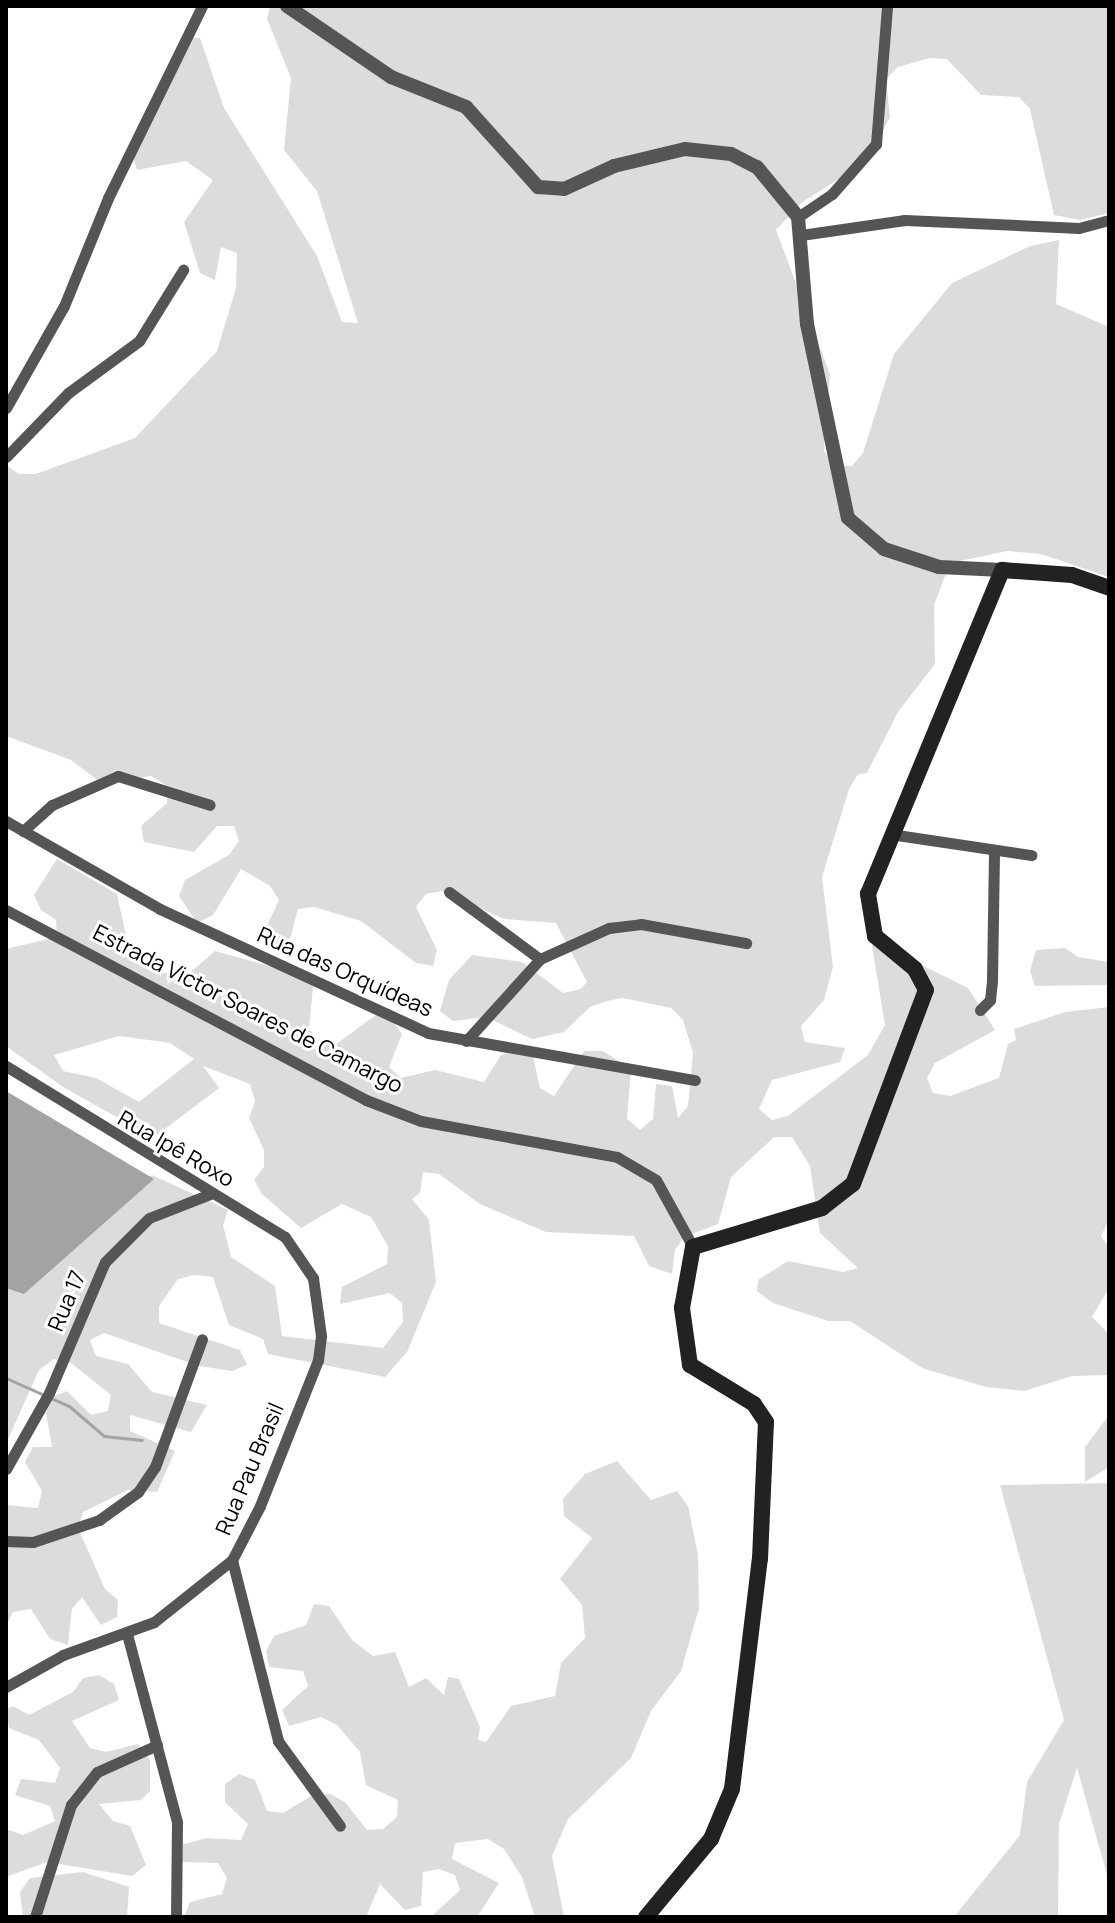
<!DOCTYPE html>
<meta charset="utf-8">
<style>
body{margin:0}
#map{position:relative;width:1115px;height:1923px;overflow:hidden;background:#fff;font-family:Manrope,sans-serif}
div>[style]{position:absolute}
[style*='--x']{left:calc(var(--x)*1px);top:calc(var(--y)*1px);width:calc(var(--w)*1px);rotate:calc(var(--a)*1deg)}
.green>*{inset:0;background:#dcdcdc}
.water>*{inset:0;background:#a3a3a3}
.stream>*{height:3px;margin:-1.5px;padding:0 1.5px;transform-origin:1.5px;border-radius:1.5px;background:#a3a3a3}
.minor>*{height:11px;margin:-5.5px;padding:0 5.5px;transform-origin:5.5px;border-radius:5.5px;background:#555}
.tertiary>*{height:14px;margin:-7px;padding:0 7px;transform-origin:7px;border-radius:7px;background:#555}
.secondary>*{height:16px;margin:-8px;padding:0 8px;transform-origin:8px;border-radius:8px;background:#222}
span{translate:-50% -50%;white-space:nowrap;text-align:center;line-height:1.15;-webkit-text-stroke:6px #fff;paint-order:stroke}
.street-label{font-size:22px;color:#000}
.frame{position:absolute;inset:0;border:8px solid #000;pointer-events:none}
</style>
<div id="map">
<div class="green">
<i style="clip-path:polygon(evenodd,270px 6px,1109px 6px,1109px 213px,1080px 220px,1054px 215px,1030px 109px,1019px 97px,981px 95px,947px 59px,930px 58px,898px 67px,886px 79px,890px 117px,881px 134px,845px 175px,801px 203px,776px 230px,830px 374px,824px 451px,835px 466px,852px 466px,863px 453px,894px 354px,952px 283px,1030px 246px,1059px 240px,1056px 304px,1109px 327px,1109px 577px,1041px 554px,1007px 551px,950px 563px,934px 605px,935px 664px,898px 712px,867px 773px,858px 774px,849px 789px,822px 877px,833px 967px,824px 1000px,801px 1026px,805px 1042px,845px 1048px,840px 1062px,772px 1080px,759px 1109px,772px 1120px,788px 1116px,868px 1055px,885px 1025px,871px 940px,968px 988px,995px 1030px,935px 1063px,927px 1078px,933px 1093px,950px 1096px,999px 1078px,1008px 1044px,1016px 1040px,1014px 1029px,1065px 1012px,1109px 1007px,1109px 1220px,1101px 1236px,1109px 1248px,1109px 1288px,1092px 1317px,1109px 1334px,1109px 1375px,1072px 1376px,1024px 1391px,986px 1387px,922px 1368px,850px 1321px,828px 1321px,773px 1303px,757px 1291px,758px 1280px,788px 1261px,843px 1272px,858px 1268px,820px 1233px,810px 1166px,792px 1137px,774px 1137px,731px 1177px,718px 1224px,684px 1237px,675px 1250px,672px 1274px,649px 1266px,634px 1236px,546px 1232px,480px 1204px,439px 1174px,423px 1172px,420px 1193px,412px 1199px,429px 1220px,436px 1282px,407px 1352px,385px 1377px,268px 1354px,263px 1339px,229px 1325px,213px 1277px,194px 1275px,178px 1279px,159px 1306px,159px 1323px,240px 1350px,247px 1365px,232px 1371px,199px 1366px,104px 1333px,90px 1340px,96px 1356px,128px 1364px,152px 1392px,207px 1405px,191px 1432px,130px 1415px,130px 1431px,175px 1451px,157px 1492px,128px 1490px,83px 1512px,78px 1528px,105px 1589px,118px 1600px,117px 1617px,101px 1625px,82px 1597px,72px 1609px,68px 1645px,50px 1639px,31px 1609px,13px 1612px,6px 1626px,6px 1505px,38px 1508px,42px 1491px,25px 1462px,33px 1447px,52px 1447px,46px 1413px,52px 1397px,67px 1391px,91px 1415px,108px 1411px,111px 1395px,71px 1363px,54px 1359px,39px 1370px,6px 1444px,6px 1272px,152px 1175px,228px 1210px,223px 1225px,231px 1257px,275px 1286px,282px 1336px,383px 1348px,403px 1322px,402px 1303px,390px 1293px,340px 1304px,342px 1287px,387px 1264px,388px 1246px,371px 1217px,342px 1204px,301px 1228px,262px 1194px,254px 1180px,264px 1167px,264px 1150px,249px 1118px,255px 1101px,250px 1084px,203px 1066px,219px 1088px,157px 1135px,147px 1122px,138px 1129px,63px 1087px,6px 1046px,6px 949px,57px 937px,56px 920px,41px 910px,34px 895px,57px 859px,117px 894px,129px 949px,155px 972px,187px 975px,215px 951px,314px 978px,309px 1028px,319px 1042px,335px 1045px,376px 1015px,391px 1019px,402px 1034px,389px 1067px,401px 1078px,435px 1070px,484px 1082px,501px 1055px,517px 1051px,533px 1056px,540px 1088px,554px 1096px,584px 1051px,603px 1051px,631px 1069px,627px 1119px,640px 1130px,653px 1119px,656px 1084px,672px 1086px,678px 1118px,688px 1106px,693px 1053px,683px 1020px,671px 1008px,623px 998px,607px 1001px,590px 1007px,564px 1032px,532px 1039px,486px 1017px,453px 1021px,440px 1011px,449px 980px,472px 955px,522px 962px,563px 993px,581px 989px,587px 982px,556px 923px,504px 919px,442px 891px,426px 894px,416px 907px,437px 950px,433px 966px,416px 963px,361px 921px,314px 907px,298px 909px,289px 943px,273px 946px,265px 930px,279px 900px,270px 886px,241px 869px,213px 915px,197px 923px,179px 896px,185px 880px,229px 855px,239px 841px,234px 826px,217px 826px,194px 852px,144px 842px,141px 826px,167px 803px,167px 786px,151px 776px,100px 782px,71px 760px,6px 736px,6px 465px,19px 474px,36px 474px,135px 438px,217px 351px,236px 288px,237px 253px,221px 247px,215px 280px,200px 273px,184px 222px,213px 180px,186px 161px,137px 170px,132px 154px,191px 38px,200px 38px,224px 108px,317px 256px,342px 322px,358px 323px,317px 191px,284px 150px,291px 78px,267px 19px,270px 6px,119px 1036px,170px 1043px,194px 1059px,139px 1102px,96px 1078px,63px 1071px,54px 1055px,119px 1036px)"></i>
<i style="clip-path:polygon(1065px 948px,1078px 957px,1109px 962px,1109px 985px,1035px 986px,1030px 971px,1036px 950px)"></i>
<i style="clip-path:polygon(1109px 1415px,1109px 1467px,1085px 1482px,1085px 1447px)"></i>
<i style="clip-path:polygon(617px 1461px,651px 1500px,677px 1491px,688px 1506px,698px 1555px,699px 1608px,681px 1671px,651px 1711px,631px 1758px,568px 1819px,552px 1856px,564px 1917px,535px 1917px,522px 1877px,504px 1849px,488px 1839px,455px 1843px,452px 1859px,499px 1883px,477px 1917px,431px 1917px,460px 1890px,455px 1875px,439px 1869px,423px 1872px,421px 1906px,405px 1910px,380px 1884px,366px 1917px,184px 1917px,190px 1902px,222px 1894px,227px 1878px,218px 1863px,183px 1862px,174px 1847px,206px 1838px,241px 1840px,248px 1824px,225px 1802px,225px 1784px,239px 1774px,255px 1780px,267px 1811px,283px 1813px,313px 1795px,330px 1794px,345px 1802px,367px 1830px,383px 1829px,397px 1817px,398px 1800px,366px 1785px,360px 1752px,337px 1725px,321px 1717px,289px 1726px,282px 1710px,308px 1686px,303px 1671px,269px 1667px,266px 1651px,274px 1636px,306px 1625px,314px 1604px,329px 1606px,352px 1640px,373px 1656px,395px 1652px,409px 1687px,426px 1678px,444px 1695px,448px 1677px,459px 1679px,480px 1727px,478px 1740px,486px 1742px,511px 1706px,555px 1696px,561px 1663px,585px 1638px,582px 1605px,560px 1579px,592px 1538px,564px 1516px,563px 1499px,585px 1474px)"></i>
<i style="clip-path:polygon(1109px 1483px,1109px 1882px,1077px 1768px,1059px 1824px,1058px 1917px,954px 1917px,1020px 1835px,1027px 1782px,1064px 1720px,1000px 1485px)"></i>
<i style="clip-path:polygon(99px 1675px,114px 1684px,119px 1700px,72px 1721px,90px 1748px,106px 1752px,138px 1744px,150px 1760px,150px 1791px,141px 1800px,99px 1804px,113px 1821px,130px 1826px,146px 1865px,132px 1876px,47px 1862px,6px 1877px,6px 1829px,23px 1835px,55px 1821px,50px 1806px,15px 1795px,21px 1779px,55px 1783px,60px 1768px,39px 1740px,9px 1728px,6px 1710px,13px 1706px,29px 1715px,73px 1692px,83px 1678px)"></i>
<i style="clip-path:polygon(83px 1872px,129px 1887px,127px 1917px,23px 1917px,20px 1892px,30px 1878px)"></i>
</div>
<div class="water">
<i style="clip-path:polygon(6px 1091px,154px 1179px,24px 1294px,6px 1288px)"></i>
</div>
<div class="stream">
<i style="--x:6;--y:1378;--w:69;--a:24"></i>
<i style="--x:69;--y:1406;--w:46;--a:40.6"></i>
<i style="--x:104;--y:1436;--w:38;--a:6"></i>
</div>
<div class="minor">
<i style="--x:798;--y:217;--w:41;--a:-34.1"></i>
<i style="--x:832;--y:194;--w:67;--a:-48.7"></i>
<i style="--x:876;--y:144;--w:138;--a:-85.4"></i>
<i style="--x:801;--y:235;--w:105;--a:-8.2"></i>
<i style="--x:905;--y:220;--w:174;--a:2.6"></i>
<i style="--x:1079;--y:228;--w:31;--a:-15"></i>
<i style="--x:6;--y:408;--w:117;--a:-60.4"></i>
<i style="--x:64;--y:306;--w:117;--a:-67.8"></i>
<i style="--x:108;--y:198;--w:214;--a:-63.9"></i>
<i style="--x:6;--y:457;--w:89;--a:-45.9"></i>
<i style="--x:68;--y:393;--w:88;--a:-36.2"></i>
<i style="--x:139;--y:341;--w:84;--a:-58.2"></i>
<i style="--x:6;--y:821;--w:177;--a:29.7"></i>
<i style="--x:160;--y:909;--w:295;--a:24.8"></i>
<i style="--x:428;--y:1033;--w:271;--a:10"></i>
<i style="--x:23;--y:831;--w:39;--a:-42"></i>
<i style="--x:52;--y:805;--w:72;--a:-23.7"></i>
<i style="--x:118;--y:776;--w:96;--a:17.5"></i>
<i style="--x:890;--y:834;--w:143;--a:8.5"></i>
<i style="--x:449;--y:892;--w:113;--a:36.4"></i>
<i style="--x:6;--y:910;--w:407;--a:27.8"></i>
<i style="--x:366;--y:1100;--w:59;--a:20.9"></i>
<i style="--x:421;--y:1121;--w:199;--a:10.4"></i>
<i style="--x:617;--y:1157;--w:45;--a:30.5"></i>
<i style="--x:656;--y:1180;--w:77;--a:61.1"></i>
<i style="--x:980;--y:1010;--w:14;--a:-45"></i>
<i style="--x:990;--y:1000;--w:20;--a:-84"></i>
<i style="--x:992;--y:980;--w:129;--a:-89.1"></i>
<i style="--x:466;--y:1041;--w:110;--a:-47.9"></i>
<i style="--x:540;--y:959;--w:76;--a:-24.2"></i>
<i style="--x:609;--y:928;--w:32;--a:-7"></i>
<i style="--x:641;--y:924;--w:107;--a:10.3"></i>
<i style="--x:6;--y:1066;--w:327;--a:31.5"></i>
<i style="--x:285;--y:1237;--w:50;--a:55.7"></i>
<i style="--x:313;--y:1278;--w:59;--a:82.1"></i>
<i style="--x:321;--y:1336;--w:24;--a:97"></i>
<i style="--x:318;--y:1360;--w:157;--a:111.7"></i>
<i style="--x:260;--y:1506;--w:61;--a:117.4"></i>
<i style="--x:232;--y:1560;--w:100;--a:141.5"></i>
<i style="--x:154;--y:1622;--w:97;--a:160.1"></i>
<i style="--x:63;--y:1655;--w:65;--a:150.7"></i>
<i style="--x:6;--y:1469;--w:87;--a:-60.5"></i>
<i style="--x:49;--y:1393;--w:142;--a:-66.9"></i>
<i style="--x:105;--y:1262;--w:62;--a:-45"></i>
<i style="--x:149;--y:1218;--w:66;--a:-21.5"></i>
<i style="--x:6;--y:1541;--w:27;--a:2"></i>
<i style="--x:33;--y:1542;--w:70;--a:-18.4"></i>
<i style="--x:99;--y:1520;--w:48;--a:-35.7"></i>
<i style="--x:138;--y:1492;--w:30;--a:-56"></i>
<i style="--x:155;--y:1467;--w:136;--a:-69.8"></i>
<i style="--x:232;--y:1560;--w:187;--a:75.7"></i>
<i style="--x:278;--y:1741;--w:105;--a:53.9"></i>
<i style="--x:127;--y:1634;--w:195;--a:75.1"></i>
<i style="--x:177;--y:1822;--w:95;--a:90.6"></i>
<i style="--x:35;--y:1917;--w:118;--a:-72.2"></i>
<i style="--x:71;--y:1805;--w:42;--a:-51.8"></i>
<i style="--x:97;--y:1772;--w:66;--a:-24.2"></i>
</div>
<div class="tertiary">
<i style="--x:287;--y:6;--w:126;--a:34.3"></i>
<i style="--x:391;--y:77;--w:81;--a:21.8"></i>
<i style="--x:466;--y:107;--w:108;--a:48"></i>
<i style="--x:538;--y:187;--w:26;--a:4"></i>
<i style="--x:564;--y:189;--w:55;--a:-24.7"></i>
<i style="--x:614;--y:166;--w:73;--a:-13.5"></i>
<i style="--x:685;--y:149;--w:46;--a:6.2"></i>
<i style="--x:731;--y:154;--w:29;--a:27"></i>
<i style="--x:757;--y:167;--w:65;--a:50.6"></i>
<i style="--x:798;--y:217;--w:107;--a:85.2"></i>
<i style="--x:807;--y:324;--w:198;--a:78.1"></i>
<i style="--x:848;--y:518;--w:48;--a:40.7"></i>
<i style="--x:884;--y:549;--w:58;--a:18.1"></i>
<i style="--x:939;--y:567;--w:63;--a:2.7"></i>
</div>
<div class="secondary">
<i style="--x:646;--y:1917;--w:102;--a:-50.2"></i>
<i style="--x:711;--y:1839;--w:54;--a:-67.2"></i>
<i style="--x:732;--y:1789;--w:232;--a:-83.1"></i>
<i style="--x:760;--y:1559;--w:137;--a:-87.5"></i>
<i style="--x:766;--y:1422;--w:22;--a:-124"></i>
<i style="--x:754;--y:1404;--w:75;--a:-148.6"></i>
<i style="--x:690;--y:1365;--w:58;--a:-98"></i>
<i style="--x:682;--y:1308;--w:62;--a:-79.8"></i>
<i style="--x:693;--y:1247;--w:135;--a:-16.8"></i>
<i style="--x:822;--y:1208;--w:39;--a:-38"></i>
<i style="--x:853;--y:1184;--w:207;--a:-69.4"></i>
<i style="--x:926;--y:990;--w:24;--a:-118"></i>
<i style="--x:915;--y:969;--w:52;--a:-140.5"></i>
<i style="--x:875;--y:936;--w:43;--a:-99.5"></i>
<i style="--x:868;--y:894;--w:351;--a:-67.5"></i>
<i style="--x:1002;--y:570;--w:70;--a:4.1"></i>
<i style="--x:1072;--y:575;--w:39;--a:19"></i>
</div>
<div class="street-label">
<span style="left:345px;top:972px;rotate:24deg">Rua das Orquídeas</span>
<span style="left:248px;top:1009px;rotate:27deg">Estrada Victor Soares de Camargo</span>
<span style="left:176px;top:1149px;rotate:30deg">Rua Ipê Roxo</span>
<span style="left:67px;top:1301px;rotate:-67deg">Rua 17</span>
<span style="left:250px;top:1469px;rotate:-67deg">Rua Pau Brasil</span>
</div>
<div class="frame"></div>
</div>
